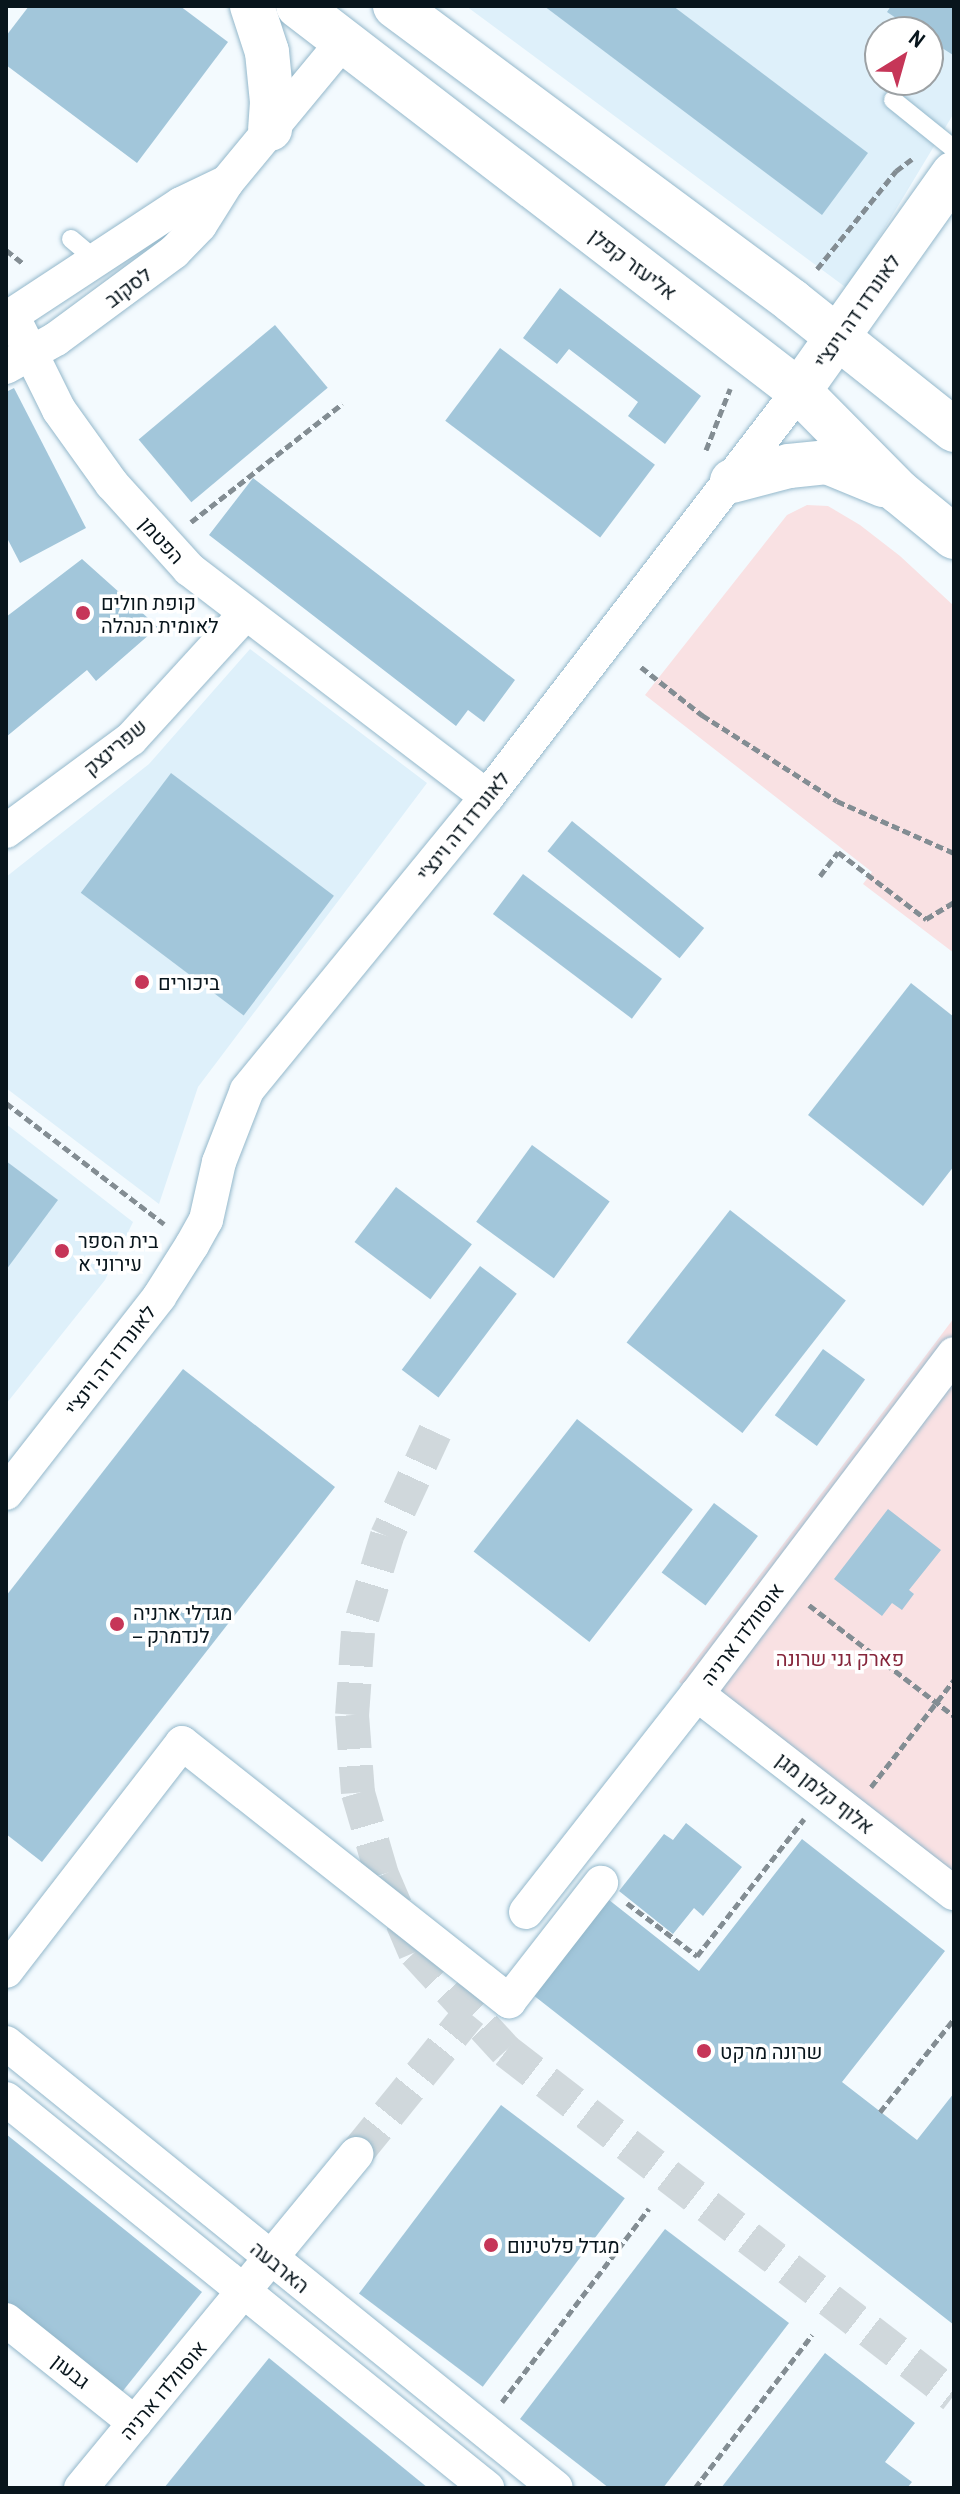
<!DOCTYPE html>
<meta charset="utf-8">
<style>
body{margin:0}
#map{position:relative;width:960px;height:2494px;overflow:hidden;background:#f3fafe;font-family:"Archivo Narrow",Heebo,sans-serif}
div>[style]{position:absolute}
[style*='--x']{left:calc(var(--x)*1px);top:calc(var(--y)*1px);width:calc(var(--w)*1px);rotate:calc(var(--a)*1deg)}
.built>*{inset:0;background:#def0fa}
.green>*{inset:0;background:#f9e1e3}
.building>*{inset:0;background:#a2c6da;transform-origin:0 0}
.street-tunnel>*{height:34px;margin-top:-17px;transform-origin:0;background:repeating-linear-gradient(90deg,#d0d8dc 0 34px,transparent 0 51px)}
.path>*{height:5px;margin-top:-2.5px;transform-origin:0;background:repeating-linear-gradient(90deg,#838d93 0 8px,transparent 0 12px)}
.roads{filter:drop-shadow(0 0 2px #94b8cb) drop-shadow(0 0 2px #94b8cb)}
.lane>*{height:18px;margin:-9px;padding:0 9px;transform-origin:9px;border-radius:9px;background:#fff}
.street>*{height:34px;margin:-17px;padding:0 17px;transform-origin:17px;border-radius:17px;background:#fff}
.secondary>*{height:44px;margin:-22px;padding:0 22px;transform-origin:22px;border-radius:22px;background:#fff}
.dots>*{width:22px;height:22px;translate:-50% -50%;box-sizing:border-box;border:4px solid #fff;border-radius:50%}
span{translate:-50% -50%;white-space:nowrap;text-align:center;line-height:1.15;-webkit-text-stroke:7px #fff;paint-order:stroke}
.street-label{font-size:20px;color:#08151c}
.poi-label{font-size:20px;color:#08151c}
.left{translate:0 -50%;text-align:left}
.park-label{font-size:20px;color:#86263b}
.frame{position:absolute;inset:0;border:8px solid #08151c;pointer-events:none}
.north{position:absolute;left:864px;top:16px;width:80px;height:80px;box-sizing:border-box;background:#fff;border:2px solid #9ca1a4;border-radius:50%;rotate:37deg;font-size:22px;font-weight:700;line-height:32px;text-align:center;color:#08151c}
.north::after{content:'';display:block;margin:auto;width:28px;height:36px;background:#c63658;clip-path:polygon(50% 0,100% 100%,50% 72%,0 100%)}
</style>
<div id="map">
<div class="built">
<i style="clip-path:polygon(evenodd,466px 6px,954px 6px,954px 113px,848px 289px,466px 6px,880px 32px,928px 32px,928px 80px,880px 80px,880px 32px)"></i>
<i style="clip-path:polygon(250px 649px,427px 783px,198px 1087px,159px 1204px,6px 1088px,6px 877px,149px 764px)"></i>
<i style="clip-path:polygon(6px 1124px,133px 1222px,105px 1280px,6px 1404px)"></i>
</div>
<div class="green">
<i style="clip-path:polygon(807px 505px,828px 506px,860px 525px,900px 556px,954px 606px,954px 953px,863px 884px,872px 872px,645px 695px,787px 515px)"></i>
<i style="clip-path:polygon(954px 1318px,954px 1896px,679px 1682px)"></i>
</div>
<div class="building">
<i style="clip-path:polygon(29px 6px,180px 6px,228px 42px,137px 163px,6px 65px,6px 36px)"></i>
<i style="clip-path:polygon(544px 6px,673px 6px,868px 153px,822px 215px)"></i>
<i style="clip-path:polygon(891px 6px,954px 6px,953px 55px,928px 39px,928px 32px,917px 32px,887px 12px)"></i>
<i style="clip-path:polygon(560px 288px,701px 396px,665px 444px,628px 416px,638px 402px,569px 349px,557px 364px,523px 338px)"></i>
<i style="left:275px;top:325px;width:82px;height:178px;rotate:50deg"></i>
<i style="left:500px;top:348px;width:194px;height:91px;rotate:37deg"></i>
<i style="clip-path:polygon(14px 388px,86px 528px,20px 563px,6px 536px,6px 392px)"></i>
<i style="clip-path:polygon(253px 478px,515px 680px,484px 722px,468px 710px,456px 726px,209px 535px)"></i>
<i style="clip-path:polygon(82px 559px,158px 627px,96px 681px,87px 670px,6px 737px,6px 617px)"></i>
<i style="left:171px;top:773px;width:204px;height:150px;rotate:37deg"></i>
<i style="left:572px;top:821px;width:170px;height:39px;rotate:39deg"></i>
<i style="left:523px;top:874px;width:174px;height:50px;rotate:37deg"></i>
<i style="clip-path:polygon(911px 983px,954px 1017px,954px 1166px,923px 1206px,808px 1115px)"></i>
<i style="left:532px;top:1145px;width:96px;height:95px;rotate:36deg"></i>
<i style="clip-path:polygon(6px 1161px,58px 1200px,6px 1270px)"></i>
<i style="left:396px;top:1187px;width:95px;height:69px;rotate:37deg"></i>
<i style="left:730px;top:1210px;width:147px;height:168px;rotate:38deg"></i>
<i style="left:480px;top:1266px;width:46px;height:130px;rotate:37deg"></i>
<i style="left:823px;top:1349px;width:52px;height:82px;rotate:36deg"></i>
<i style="clip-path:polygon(183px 1369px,335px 1487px,42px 1862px,6px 1834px,6px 1596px)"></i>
<i style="left:577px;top:1419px;width:147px;height:168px;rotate:38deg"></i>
<i style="left:714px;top:1503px;width:55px;height:87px;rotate:37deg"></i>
<i style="clip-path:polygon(888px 1509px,941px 1550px,909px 1590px,914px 1594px,902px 1610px,892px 1603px,882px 1616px,834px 1579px)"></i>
<i style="clip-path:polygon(686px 1823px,742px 1867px,703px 1916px,694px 1908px,673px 1934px,619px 1891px,664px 1834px,673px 1840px)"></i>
<i style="clip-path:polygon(802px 1839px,945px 1951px,842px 2082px,917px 2140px,954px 2093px,954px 2325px,528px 1991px,604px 1896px,699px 1971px)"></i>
<i style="left:501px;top:2105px;width:155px;height:236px;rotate:37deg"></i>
<i style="clip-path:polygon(6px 2134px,202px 2292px,118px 2397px,6px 2306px)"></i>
<i style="clip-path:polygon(665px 2229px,789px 2323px,663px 2488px,609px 2488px,520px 2419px)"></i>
<i style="clip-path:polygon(825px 2353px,915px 2423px,885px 2462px,912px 2482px,907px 2488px,721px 2488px)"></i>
<i style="clip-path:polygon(269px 2358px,428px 2488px,164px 2488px)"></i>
</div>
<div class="street-tunnel">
<i style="--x:435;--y:1432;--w:115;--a:114.8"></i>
<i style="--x:387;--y:1536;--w:100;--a:106.8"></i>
<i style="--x:358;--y:1632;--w:83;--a:94.1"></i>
<i style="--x:352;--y:1715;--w:78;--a:85.6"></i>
<i style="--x:358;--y:1793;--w:85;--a:73.7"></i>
<i style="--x:382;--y:1875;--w:84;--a:66.8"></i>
<i style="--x:415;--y:1952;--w:134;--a:47.4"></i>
<i style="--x:506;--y:2051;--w:565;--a:37.6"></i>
<i style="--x:356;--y:2154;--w:181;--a:-51"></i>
</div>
<div class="path">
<i style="--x:6;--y:250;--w:23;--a:38"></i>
<i style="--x:817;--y:269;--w:126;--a:-51.1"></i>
<i style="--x:896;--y:171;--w:20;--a:-37"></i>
<i style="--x:706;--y:450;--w:66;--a:-68.5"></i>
<i style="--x:191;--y:522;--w:192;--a:-38"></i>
<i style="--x:641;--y:667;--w:78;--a:38.2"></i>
<i style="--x:702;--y:715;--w:160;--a:32.5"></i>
<i style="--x:837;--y:801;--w:128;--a:24"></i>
<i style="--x:820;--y:876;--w:30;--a:-53"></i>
<i style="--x:838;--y:852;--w:111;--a:37.3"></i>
<i style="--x:926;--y:919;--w:33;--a:-31"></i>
<i style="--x:6;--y:1103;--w:199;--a:37.4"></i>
<i style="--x:809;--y:1605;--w:183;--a:37.4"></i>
<i style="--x:871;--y:1787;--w:135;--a:-52.2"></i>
<i style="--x:627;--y:1903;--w:88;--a:37.1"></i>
<i style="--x:697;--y:1956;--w:174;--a:-52"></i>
<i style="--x:880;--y:2112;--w:119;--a:-51.5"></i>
<i style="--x:502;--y:2402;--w:243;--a:-52.8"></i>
<i style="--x:695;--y:2488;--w:193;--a:-52.6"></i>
</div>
<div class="roads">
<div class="lane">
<i style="--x:893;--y:100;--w:78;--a:38.8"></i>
<i style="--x:71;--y:239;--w:31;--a:40"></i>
</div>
<div class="street">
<i style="--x:12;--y:315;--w:106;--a:63.7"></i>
<i style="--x:59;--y:410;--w:91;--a:54.4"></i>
<i style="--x:112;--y:484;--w:115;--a:47.8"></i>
<i style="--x:189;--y:569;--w:375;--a:37.4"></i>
<i style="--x:6;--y:319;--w:209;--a:-33.3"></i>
<i style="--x:181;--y:204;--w:51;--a:-25.6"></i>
<i style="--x:6;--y:367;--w:57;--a:-29.2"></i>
<i style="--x:56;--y:339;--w:147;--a:-36.4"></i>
<i style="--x:174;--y:252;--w:37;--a:-46"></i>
<i style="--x:200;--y:225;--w:51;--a:-57.9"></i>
<i style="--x:227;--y:182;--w:182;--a:-50.4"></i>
<i style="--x:6;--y:831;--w:155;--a:-36.4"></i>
<i style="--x:131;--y:739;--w:169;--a:-47.6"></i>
<i style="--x:6;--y:1493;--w:249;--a:-52"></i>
<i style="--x:159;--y:1297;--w:62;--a:-57.6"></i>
<i style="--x:192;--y:1245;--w:29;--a:-61"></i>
<i style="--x:206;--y:1220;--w:59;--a:-77.4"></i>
<i style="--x:219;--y:1162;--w:77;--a:-68.7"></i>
<i style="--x:247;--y:1090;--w:379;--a:-50.7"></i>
<i style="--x:487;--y:797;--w:512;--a:-52.46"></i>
<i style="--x:697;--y:1694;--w:325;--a:37.8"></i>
<i style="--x:526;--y:1912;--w:277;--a:-51.9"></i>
<i style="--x:697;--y:1694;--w:426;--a:-52.9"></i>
<i style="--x:6;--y:1971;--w:288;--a:-52.3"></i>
<i style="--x:182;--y:1743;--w:417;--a:38.3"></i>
<i style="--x:509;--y:2001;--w:150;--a:-52.1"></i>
<i style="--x:6;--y:2043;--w:707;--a:38.98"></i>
<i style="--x:6;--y:2099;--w:619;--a:38.96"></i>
<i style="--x:6;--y:2320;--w:165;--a:38.6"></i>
<i style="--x:81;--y:2488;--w:433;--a:-50.5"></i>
</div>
<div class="secondary">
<i style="--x:252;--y:6;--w:48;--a:71.9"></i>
<i style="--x:267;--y:52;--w:50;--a:84.3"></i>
<i style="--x:272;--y:102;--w:27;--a:94"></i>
<i style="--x:298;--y:6;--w:632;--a:37.54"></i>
<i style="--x:799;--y:391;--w:142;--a:45.3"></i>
<i style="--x:899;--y:492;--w:71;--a:39.3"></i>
<i style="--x:395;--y:6;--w:495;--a:36.6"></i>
<i style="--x:792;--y:301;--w:207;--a:38.5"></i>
<i style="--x:799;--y:391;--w:267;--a:-54.6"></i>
<i style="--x:732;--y:481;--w:59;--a:-14.7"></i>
<i style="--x:789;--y:466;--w:38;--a:-6"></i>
<i style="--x:827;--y:462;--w:61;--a:22.3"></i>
</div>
</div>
<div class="dots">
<i style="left:83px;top:613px;background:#c63658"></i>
<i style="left:142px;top:982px;background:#c63658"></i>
<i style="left:62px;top:1251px;background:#c63658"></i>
<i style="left:117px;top:1624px;background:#c63658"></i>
<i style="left:704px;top:2051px;background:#c63658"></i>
<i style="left:491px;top:2245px;background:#c63658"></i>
</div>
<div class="street-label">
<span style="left:633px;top:264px;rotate:37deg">אליעזר קפלן</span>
<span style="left:128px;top:287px;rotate:-37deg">לסקוב</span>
<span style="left:857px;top:311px;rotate:-55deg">לאונרדו דה וינצ'י</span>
<span style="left:162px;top:540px;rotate:48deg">הפטמן</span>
<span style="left:115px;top:747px;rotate:-40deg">שפרינצק</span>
<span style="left:463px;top:826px;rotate:-51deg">לאונרדו דה וינצ'י</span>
<span style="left:110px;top:1360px;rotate:-52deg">לאונרדו דה וינצ'י</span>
<span style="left:742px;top:1634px;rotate:-53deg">אוסוולדו ארניה</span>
<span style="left:825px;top:1793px;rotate:38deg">אלוף קלמן מגן</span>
<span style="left:280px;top:2267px;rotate:39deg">הארבעה</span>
<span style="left:71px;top:2371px;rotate:39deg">גבעון</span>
<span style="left:163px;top:2390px;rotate:-50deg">אוסוולדו ארניה</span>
</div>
<div class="poi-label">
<span class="left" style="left:101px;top:614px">קופת חולים<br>לאומית הנהלה</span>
<span class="left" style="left:158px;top:982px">ביכורים</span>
<span class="left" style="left:78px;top:1252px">בית הספר<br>עירוני א</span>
<span class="left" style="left:133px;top:1624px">מגדלי ארניה<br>– לנדמרק</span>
<span class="left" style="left:720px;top:2051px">שרונה מרקט</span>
<span class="left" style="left:507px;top:2245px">מגדל פלטינום</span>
</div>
<div class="park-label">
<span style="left:840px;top:1658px">פארק גני שרונה</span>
</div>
<div class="frame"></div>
<div class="north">N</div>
</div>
